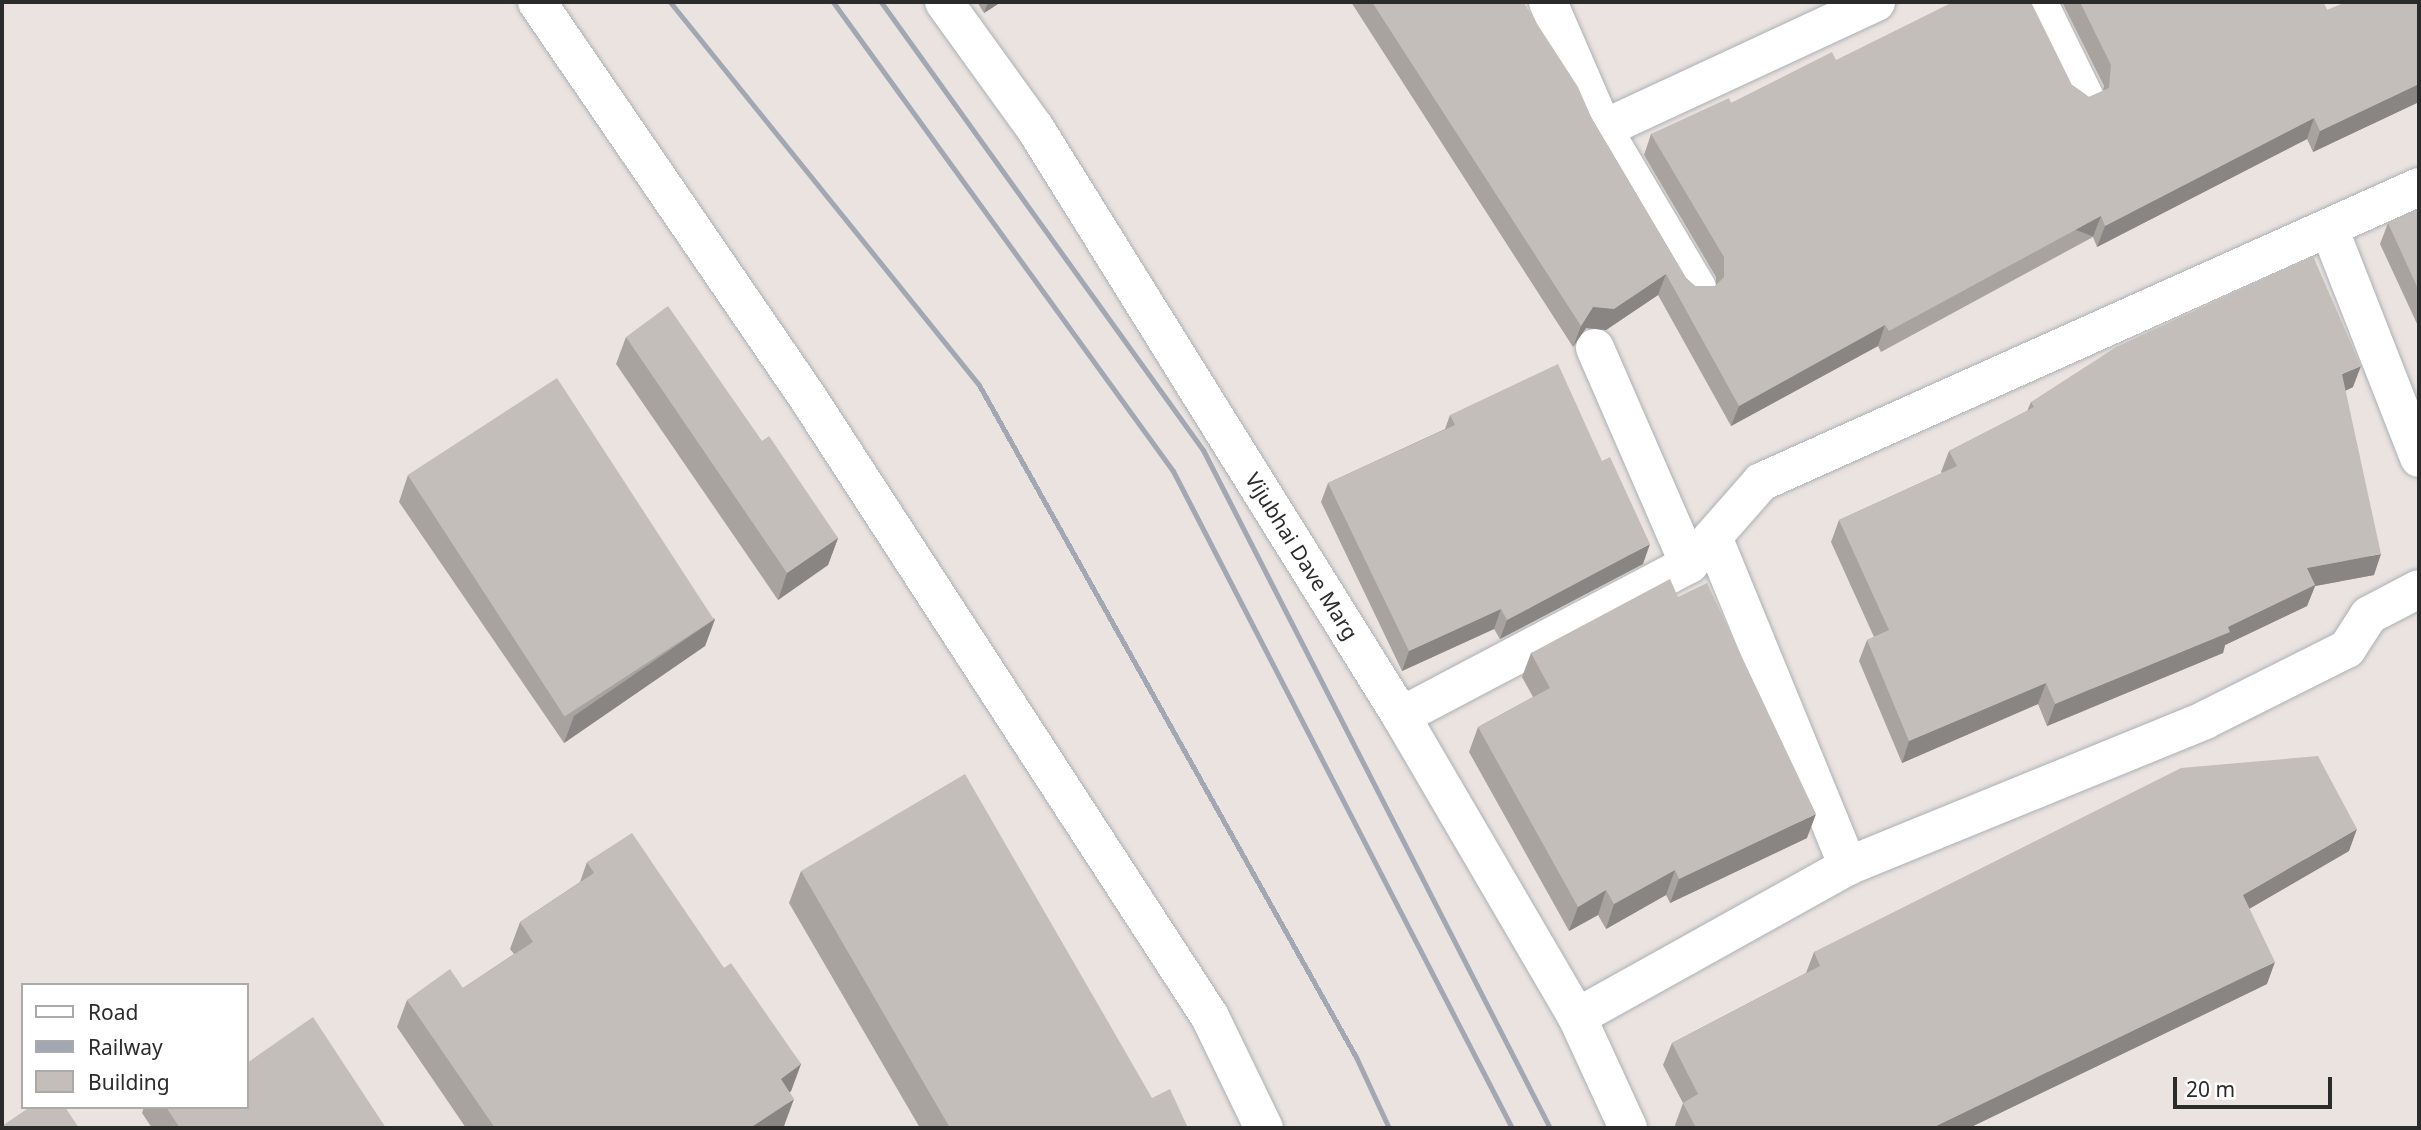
<!DOCTYPE html>
<style>
body{margin:0}
#map{position:relative;width:2421px;height:1130px;overflow:hidden;background:#ebe3df;font-family:"Noto Sans",sans-serif}
div>[style]{position:absolute}
[style*='--x']{left:calc(var(--x)*1px);top:calc(var(--y)*1px);width:calc(var(--w)*1px);rotate:calc(var(--a)*1deg)}
.roads{filter:drop-shadow(0 0 2px #abb0b6) drop-shadow(0 0 2px #abb0b6)}
.street>*{height:38px;margin:-19px;padding:0 19px;transform-origin:19px;border-radius:19px;background:#fff}
.secondary>*{height:38px;margin:-19px;padding:0 19px;transform-origin:19px;border-radius:19px;background:#fff}
.rail>*{height:5px;margin:-2.5px;padding:0 2.5px;transform-origin:2.5px;border-radius:2.5px;background:#a2a8b3}
.wall>*{inset:0;background:#a9a3a0}
.shaded-wall>*{inset:0;background:#898582;transform-origin:0 0}
.building>*{inset:0;background:#c4beba;transform-origin:0 0}
span{translate:-50% -50%;white-space:nowrap;text-align:center;line-height:1.15;-webkit-text-stroke:5px #fff;paint-order:stroke}
.street-label{font-size:21px;color:#2b2b2b}
.frame{position:absolute;inset:0;border:4px solid #2b2b2b;pointer-events:none}
.legend{position:absolute;left:21px;top:983px;width:228px;height:126px;box-sizing:border-box;background:#fff;border:2px solid #aaa;margin:0;padding:9px 12px;list-style:none;font-size:21px;color:#2b2b2b}
.legend li{display:flex;align-items:center;gap:14px;height:35px}
.legend b{width:35px;border:2px solid #aaa}
.scale{position:absolute;left:2173px;top:1077px;width:159px;height:32px;box-sizing:border-box;border:4px solid #2b2b2b;border-top:0;padding-left:9px;font-size:21px;line-height:24px;white-space:nowrap;color:#2b2b2b;-webkit-text-stroke:5px #fff;paint-order:stroke}
</style>
<div id="map">
<div class="roads">
<div class="street">
<i style="--x:1548;--y:2;--w:138;--a:66.6"></i>
<i style="--x:1603;--y:129;--w:301;--a:-24.9"></i>
<i style="--x:2038;--y:2;--w:105;--a:63.9"></i>
<i style="--x:1603;--y:129;--w:185;--a:59.4"></i>
<i style="--x:2329;--y:228;--w:247;--a:68.6"></i>
<i style="--x:1595;--y:348;--w:236;--a:66.5"></i>
<i style="--x:1713;--y:537;--w:356;--a:67.7"></i>
<i style="--x:1401;--y:716;--w:326;--a:-27.8"></i>
<i style="--x:1689;--y:564;--w:109;--a:-48.7"></i>
<i style="--x:1761;--y:482;--w:721;--a:-24.15"></i>
<i style="--x:1577;--y:1017;--w:310;--a:-29.1"></i>
<i style="--x:1848;--y:866;--w:386;--a:-22.2"></i>
<i style="--x:2205;--y:720;--w:159;--a:-26.6"></i>
<i style="--x:2347;--y:649;--w:40;--a:-57.1"></i>
<i style="--x:2369;--y:615;--w:56;--a:-27.5"></i>
</div>
<div class="secondary">
<i style="--x:537;--y:2;--w:483;--a:55.6"></i>
<i style="--x:810;--y:401;--w:734;--a:57"></i>
<i style="--x:1210;--y:1017;--w:123;--a:64.1"></i>
<i style="--x:944;--y:2;--w:155;--a:54.2"></i>
<i style="--x:1035;--y:128;--w:693;--a:58.1"></i>
<i style="--x:1401;--y:716;--w:349;--a:59.7"></i>
<i style="--x:1577;--y:1017;--w:122;--a:65.3"></i>
</div>
</div>
<div class="rail">
<i style="--x:670;--y:2;--w:492;--a:51.1"></i>
<i style="--x:979;--y:385;--w:771;--a:60.71"></i>
<i style="--x:1356;--y:1057;--w:78;--a:65.1"></i>
<i style="--x:833;--y:2;--w:579;--a:54.06"></i>
<i style="--x:1173;--y:471;--w:739;--a:62.71"></i>
<i style="--x:881;--y:2;--w:552;--a:54.29"></i>
<i style="--x:1203;--y:450;--w:762;--a:62.9"></i>
</div>
<div class="wall">
<i style="clip-path:polygon(977px 2px,1001px 2px,984px 13px)"></i>
<i style="clip-path:polygon(1351px 2px,1523px 2px,1686px 278px,1695px 286px,1715px 286px,1716px 285px,1716px 277px,1644px 155px,1651px 134px,1731px 103px,1836px 60px,2072px 85px,2089px 97px,2103px 91px,2104px 86px,2062px 2px,2323px 2px,2327px 10px,2419px 2px,2419px 102px,2313px 152px,2307px 139px,2097px 247px,2093px 237px,1881px 352px,1878px 346px,1731px 426px,1658px 295px,1606px 330px,1586px 328px,1573px 347px)"></i>
<i style="clip-path:polygon(2419px 209px,2419px 328px,2380px 244px,2388px 223px)"></i>
<i style="clip-path:polygon(626px 337px,762px 441px,838px 538px,828px 565px,778px 600px,616px 364px)"></i>
<i style="clip-path:polygon(2353px 387px,2345px 391px,2374px 575px,2315px 586px,2307px 606px,2225px 645px,2223px 653px,2047px 726px,2038px 704px,1902px 763px,1859px 661px,1867px 640px,1874px 637px,1831px 542px,1839px 520px,1942px 473px,1941px 472px,1949px 451px,2027px 411px,2031px 402px)"></i>
<i style="clip-path:polygon(1450px 415px,1643px 564px,1500px 639px,1494px 629px,1402px 671px,1321px 502px,1328px 483px,1445px 429px)"></i>
<i style="clip-path:polygon(408px 475px,715px 619px,705px 646px,564px 743px,399px 502px)"></i>
<i style="clip-path:polygon(1678px 597px,1807px 838px,1670px 903px,1666px 895px,1606px 929px,1598px 915px,1569px 931px,1469px 752px,1478px 727px,1533px 697px,1522px 677px,1531px 653px)"></i>
<i style="clip-path:polygon(2349px 851px,2249px 909px,2267px 984px,1969px 1128px,1676px 1128px,1675px 1125px,1683px 1103px,1663px 1065px,1672px 1043px,1806px 973px,1814px 952px)"></i>
<i style="clip-path:polygon(587px 862px,724px 968px,801px 1064px,791px 1091px,790px 1092px,784px 1126px,781px 1128px,466px 1128px,397px 1027px,407px 1000px,463px 988px,514px 954px,510px 949px,520px 922px,580px 882px)"></i>
<i style="clip-path:polygon(801px 871px,1152px 1098px,1188px 1128px,920px 1128px,789px 903px)"></i>
<i style="clip-path:polygon(144px 1107px,247px 1107px,386px 1128px,152px 1128px,142px 1113px)"></i>
</div>
<div class="shaded-wall">
<i style="clip-path:polygon(988px 2px,1001px 2px,984px 13px)"></i>
<i style="clip-path:polygon(2419px 84px,2419px 102px,2313px 152px,2320px 131px)"></i>
<i style="clip-path:polygon(2314px 118px,2307px 139px,2097px 247px,2105px 226px)"></i>
<i style="left:2101px;top:216px;width:22px;height:241px;rotate:111deg"></i>
<i style="clip-path:polygon(1666px 274px,1658px 295px,1606px 330px,1586px 328px,1573px 347px,1581px 326px,1593px 307px)"></i>
<i style="clip-path:polygon(1885px 325px,1878px 346px,1731px 426px,1739px 406px)"></i>
<i style="clip-path:polygon(2361px 366px,2353px 387px,2334px 396px,2342px 374px)"></i>
<i style="clip-path:polygon(838px 538px,828px 565px,778px 600px,787px 573px)"></i>
<i style="clip-path:polygon(1650px 544px,1643px 564px,1500px 639px,1507px 620px)"></i>
<i style="clip-path:polygon(2381px 554px,2374px 575px,2315px 586px,2307px 606px,2225px 645px,2223px 653px,2047px 726px,2055px 704px,2228px 627px,2307px 568px)"></i>
<i style="clip-path:polygon(1501px 609px,1494px 629px,1402px 671px,1409px 651px)"></i>
<i style="clip-path:polygon(715px 619px,705px 646px,564px 743px,574px 716px)"></i>
<i style="clip-path:polygon(2046px 683px,2038px 704px,1902px 763px,1909px 741px)"></i>
<i style="clip-path:polygon(1816px 814px,1807px 838px,1670px 903px,1679px 879px)"></i>
<i style="clip-path:polygon(2357px 829px,2349px 851px,2235px 917px,2243px 895px)"></i>
<i style="clip-path:polygon(1675px 870px,1666px 895px,1606px 929px,1614px 904px)"></i>
<i style="clip-path:polygon(1606px 890px,1598px 915px,1569px 931px,1578px 907px)"></i>
<i style="clip-path:polygon(2275px 962px,2267px 984px,1969px 1128px,1932px 1128px)"></i>
<i style="clip-path:polygon(801px 1064px,791px 1091px,771px 1106px,781px 1079px)"></i>
<i style="clip-path:polygon(794px 1099px,784px 1126px,781px 1128px,750px 1128px)"></i>
</div>
<div class="building">
<i style="clip-path:polygon(1372px 2px,1523px 2px,1578px 87px,1592px 119px,1686px 278px,1695px 286px,1715px 286px,1724px 277px,1724px 257px,1651px 134px,1729px 98px,1731px 103px,1832px 52px,1836px 60px,1953px 2px,2031px 2px,2072px 85px,2089px 97px,2109px 88px,2111px 65px,2080px 2px,2323px 2px,2327px 10px,2346px 2px,2419px 2px,2419px 84px,2320px 131px,2314px 118px,2105px 226px,2101px 216px,1889px 331px,1885px 325px,1739px 406px,1666px 274px,1614px 309px,1593px 307px,1581px 326px)"></i>
<i style="clip-path:polygon(2419px 209px,2419px 291px,2388px 223px)"></i>
<i style="clip-path:polygon(2313px 256px,2361px 366px,2342px 374px,2381px 554px,2307px 568px,2315px 585px,2228px 627px,2230px 632px,2055px 704px,2046px 683px,1909px 741px,1867px 640px,1889px 630px,1839px 520px,1957px 466px,1949px 451px,2034px 407px,2031px 402px,2116px 347px)"></i>
<i style="clip-path:polygon(668px 306px,762px 441px,769px 436px,838px 538px,787px 573px,626px 337px)"></i>
<i style="clip-path:polygon(1558px 364px,1602px 461px,1610px 457px,1650px 544px,1507px 620px,1501px 609px,1409px 651px,1328px 483px,1455px 425px,1450px 415px)"></i>
<i style="left:557px;top:378px;width:288px;height:178px;rotate:57deg"></i>
<i style="clip-path:polygon(1670px 579px,1678px 597px,1707px 583px,1816px 814px,1679px 879px,1675px 870px,1614px 904px,1606px 890px,1578px 907px,1478px 727px,1550px 688px,1531px 653px)"></i>
<i style="clip-path:polygon(2318px 756px,2357px 829px,2243px 895px,2275px 962px,1932px 1128px,1696px 1128px,1683px 1103px,1698px 1094px,1672px 1043px,1820px 966px,1814px 952px,2181px 768px)"></i>
<i style="clip-path:polygon(965px 774px,1152px 1098px,1170px 1089px,1188px 1128px,950px 1128px,801px 871px)"></i>
<i style="clip-path:polygon(632px 833px,724px 968px,731px 963px,801px 1064px,781px 1079px,794px 1099px,750px 1128px,495px 1128px,407px 1000px,450px 969px,463px 988px,533px 942px,520px 922px,594px 873px,587px 862px)"></i>
<i style="clip-path:polygon(313px 1017px,386px 1128px,180px 1128px,166px 1107px,247px 1107px,247px 1063px)"></i>
<i style="clip-path:polygon(30px 1107px,65px 1107px,79px 1128px,2px 1128px,2px 1126px)"></i>
</div>
<div class="street-label">
<span style="left:1302px;top:556px;rotate:58deg">Vijubhai Dave Marg</span>
</div>
<div class="frame"></div>
<ul class="legend">
<li><b style="height:9px;background:#fff"></b>Road</li>
<li><b style="height:9px;background:#a2a8b3"></b>Railway</li>
<li><b style="height:19px;background:#c4beba"></b>Building</li>
</ul>
<div class="scale">20 m</div>
</div>
